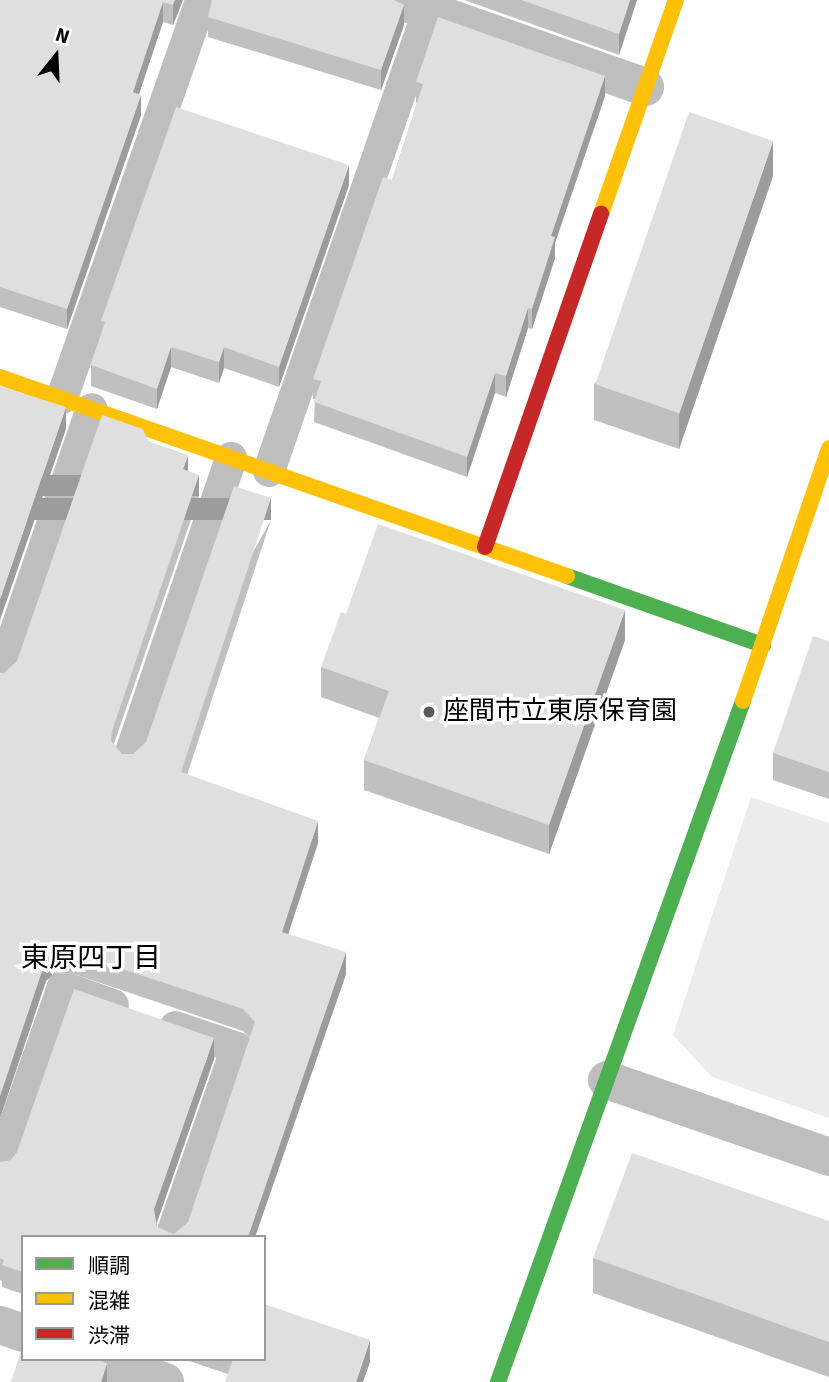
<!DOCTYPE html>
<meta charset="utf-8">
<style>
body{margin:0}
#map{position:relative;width:829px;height:1382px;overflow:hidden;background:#fff;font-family:Signika,"Noto Sans JP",sans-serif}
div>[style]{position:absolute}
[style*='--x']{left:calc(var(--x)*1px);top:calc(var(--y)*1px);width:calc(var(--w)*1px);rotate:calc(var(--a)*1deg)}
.green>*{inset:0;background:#ececec}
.lane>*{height:32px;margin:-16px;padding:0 16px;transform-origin:16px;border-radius:16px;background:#bebebe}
.street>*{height:38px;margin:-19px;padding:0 19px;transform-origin:19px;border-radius:19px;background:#bebebe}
.fast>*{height:16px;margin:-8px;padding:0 8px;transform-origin:8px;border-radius:8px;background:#4caf50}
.slow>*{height:16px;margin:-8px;padding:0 8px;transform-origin:8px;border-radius:8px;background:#ffc107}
.jam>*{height:16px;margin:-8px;padding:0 8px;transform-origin:8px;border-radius:8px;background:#c62828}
.wall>*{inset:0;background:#c0c0c0}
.shaded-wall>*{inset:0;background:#9c9c9c;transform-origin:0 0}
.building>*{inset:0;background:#dfdfdf;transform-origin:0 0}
.dots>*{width:19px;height:19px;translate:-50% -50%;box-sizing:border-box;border:4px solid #fff;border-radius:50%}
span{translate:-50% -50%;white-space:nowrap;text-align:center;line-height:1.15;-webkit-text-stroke:7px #fff;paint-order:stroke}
.poi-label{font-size:26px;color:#000}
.left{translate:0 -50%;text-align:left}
.neighbourhood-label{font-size:28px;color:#000}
.legend{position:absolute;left:21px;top:1235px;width:245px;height:126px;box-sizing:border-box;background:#fff;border:2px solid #999;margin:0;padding:9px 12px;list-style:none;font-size:21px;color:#000}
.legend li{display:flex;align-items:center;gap:14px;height:35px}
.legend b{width:35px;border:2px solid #999}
.north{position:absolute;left:21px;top:21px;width:70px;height:70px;-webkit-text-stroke:5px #fff;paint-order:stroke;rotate:18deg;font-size:19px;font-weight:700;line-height:28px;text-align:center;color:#000}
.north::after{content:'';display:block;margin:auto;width:24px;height:32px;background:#000;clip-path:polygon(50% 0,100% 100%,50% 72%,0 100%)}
</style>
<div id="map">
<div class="green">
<i style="clip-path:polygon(751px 797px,829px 823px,829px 1118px,712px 1077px,673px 1035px)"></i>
</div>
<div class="lane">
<i style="--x:62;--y:398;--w:422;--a:-70.7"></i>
<i style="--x:269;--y:471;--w:498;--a:-70.9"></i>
<i style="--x:0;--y:677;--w:283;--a:-71.1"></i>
<i style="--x:129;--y:758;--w:317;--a:-71.2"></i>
<i style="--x:0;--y:1167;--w:191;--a:-70.7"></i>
<i style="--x:63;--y:987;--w:53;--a:19.8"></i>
<i style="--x:171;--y:1237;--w:200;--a:-70.8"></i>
<i style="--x:237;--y:1048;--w:65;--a:-161.3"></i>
</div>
<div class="street">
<i style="--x:398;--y:0;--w:262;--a:19.4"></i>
<i style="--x:607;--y:1080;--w:235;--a:19.1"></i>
<i style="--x:0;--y:1325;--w:24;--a:19"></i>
<i style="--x:99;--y:1359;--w:70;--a:19.2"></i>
</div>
<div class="fast">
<i style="--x:567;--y:576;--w:208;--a:19.4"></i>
<i style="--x:498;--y:1382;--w:724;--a:-70.21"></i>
</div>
<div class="slow">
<i style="--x:601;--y:214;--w:227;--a:-70.7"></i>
<i style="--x:0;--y:377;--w:601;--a:19.34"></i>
<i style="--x:743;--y:701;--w:267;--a:-71.2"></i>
</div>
<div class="jam">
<i style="--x:485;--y:547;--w:353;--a:-70.8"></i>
</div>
<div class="wall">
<i style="clip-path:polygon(0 0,183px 0,173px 25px,163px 22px,139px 94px,141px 115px,67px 329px,0 307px)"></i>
<i style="clip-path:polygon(464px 0,637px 0,619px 55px)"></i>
<i style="clip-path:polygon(208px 17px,404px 25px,381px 90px,208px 37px)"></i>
<i style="clip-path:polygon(416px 82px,605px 96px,555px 243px,555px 258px,532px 329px,528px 328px,506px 397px,495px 393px,467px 477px,314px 422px,315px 399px,313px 399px,313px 379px,392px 180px,417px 103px,416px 102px)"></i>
<i style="clip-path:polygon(773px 176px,679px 449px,594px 420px,594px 384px)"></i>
<i style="clip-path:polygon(349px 185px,279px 387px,224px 368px,219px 383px,171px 367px,157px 409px,91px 386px,91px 365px,101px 334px,101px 321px)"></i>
<i style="clip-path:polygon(148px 441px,188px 471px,199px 496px,114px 744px,122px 754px,133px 754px,146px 742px,271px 520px,187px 775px,318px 843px,288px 934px,346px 974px,255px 1237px,23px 1237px,23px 1294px,2px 1287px,2px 1281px,0 1280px,0 1162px,11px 1160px,214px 1059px,156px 1224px,157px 1227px,174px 1234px,188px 1222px,250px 1038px,243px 1031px,59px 969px,46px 981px,0 1118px,0 673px,4px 673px,17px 661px)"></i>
<i style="clip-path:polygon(625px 640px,549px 854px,364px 790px,364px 760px,379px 718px,321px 697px,321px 667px)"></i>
<i style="clip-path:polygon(829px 641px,829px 799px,773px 780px,773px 753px)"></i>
<i style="clip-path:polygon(829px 1221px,829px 1377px,593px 1293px,593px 1258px)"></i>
<i style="clip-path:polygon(183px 1359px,264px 1359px,370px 1362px,228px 1374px)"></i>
</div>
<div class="shaded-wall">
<i style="clip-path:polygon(175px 0,183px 0,173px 25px,173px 5px)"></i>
<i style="clip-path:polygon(630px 0,637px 0,619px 55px,619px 34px)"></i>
<i style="clip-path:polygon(163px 2px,163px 22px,133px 112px,133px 92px)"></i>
<i style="clip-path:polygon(404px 5px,404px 25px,381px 90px,381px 70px)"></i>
<i style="clip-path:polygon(605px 76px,605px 96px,555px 243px,555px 258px,532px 329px,532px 309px,551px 236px)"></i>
<i style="clip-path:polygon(141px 95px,141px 115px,67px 329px,67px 309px)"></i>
<i style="clip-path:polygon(773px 141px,773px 176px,679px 449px,679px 414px)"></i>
<i style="clip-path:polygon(349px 165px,349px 185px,279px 387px,279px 367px)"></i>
<i style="clip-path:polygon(528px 308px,528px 328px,506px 397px,506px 376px)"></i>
<i style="clip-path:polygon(171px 347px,171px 367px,157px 409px,157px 389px)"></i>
<i style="clip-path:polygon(224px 347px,224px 368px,219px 383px,219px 362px)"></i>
<i style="clip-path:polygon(495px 373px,495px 393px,467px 477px,467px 457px)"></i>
<i style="clip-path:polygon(66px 407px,66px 429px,0 620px,0 599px)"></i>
<i style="clip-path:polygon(188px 455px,188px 476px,183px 469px)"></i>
<i style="left:199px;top:475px;width:21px;height:270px;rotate:90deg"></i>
<i style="left:271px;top:498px;width:22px;height:288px;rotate:90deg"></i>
<i style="clip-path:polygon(625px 610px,625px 640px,549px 854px,549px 825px)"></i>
<i style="clip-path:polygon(318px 821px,318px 843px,282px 953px,282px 932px)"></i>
<i style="clip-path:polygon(59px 948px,59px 969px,46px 981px,0 1118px,0 1096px,46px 959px)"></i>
<i style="clip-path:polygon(346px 952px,346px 974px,255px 1237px,248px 1237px)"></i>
<i style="clip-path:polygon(214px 1038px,214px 1059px,154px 1231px,154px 1209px)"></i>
<i style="clip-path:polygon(370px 1340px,370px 1362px,363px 1382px,356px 1382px)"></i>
<i style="clip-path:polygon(107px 1364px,107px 1382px,101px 1382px)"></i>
</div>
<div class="building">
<i style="clip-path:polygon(0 0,175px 0,173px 5px,163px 2px,133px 92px,141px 95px,67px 309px,0 287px)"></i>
<i style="clip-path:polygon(212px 0,394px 0,404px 5px,381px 70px,208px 17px)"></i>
<i style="clip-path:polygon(521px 0,630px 0,619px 34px)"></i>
<i style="clip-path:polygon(438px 17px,605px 76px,551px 236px,555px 237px,532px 309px,528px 308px,506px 376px,495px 373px,467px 457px,314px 402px,321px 381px,313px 379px,383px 177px,392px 180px,423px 84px,416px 82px)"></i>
<i style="clip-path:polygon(176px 107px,349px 165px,279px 367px,224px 347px,219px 362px,171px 347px,157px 389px,91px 365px,105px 322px,101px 321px)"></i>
<i style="left:689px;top:112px;width:89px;height:288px;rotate:19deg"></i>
<i style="clip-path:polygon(0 386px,66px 407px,0 599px)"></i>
<i style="clip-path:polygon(102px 415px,143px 429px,148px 441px,188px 455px,183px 469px,199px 475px,112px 731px,111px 741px,122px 754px,133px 754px,146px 742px,234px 486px,271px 498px,181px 772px,318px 821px,282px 932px,346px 952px,248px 1237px,23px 1237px,23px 1272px,2px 1265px,4px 1260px,0 1258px,0 1162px,11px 1160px,17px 1152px,74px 989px,214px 1038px,154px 1209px,157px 1227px,174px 1234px,188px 1222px,255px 1022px,243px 1009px,59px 948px,46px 959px,0 1096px,0 673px,4px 673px,17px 661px)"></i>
<i style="clip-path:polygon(378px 524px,625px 610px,549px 825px,364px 760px,389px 691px,321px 667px,341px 612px,346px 614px)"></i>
<i style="clip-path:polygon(813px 636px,829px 641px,829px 772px,773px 753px)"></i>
<i style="clip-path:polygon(632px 1153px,829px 1221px,829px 1342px,593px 1258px)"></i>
<i style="clip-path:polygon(264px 1304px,370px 1340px,356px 1382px,225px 1382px,233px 1359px,264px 1359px)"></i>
<i style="clip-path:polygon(23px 1345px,23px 1359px,99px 1359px,107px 1364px,101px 1382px,11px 1382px)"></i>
</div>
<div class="dots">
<i style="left:429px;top:712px;background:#595959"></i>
</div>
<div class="poi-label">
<span class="left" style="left:443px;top:712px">座間市立東原保育園</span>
</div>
<div class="neighbourhood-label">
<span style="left:91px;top:958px">東原四丁目</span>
</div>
<ul class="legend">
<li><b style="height:9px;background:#4caf50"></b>順調</li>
<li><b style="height:9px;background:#ffc107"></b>混雑</li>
<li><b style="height:9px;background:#c62828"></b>渋滞</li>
</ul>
<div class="north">N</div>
</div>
